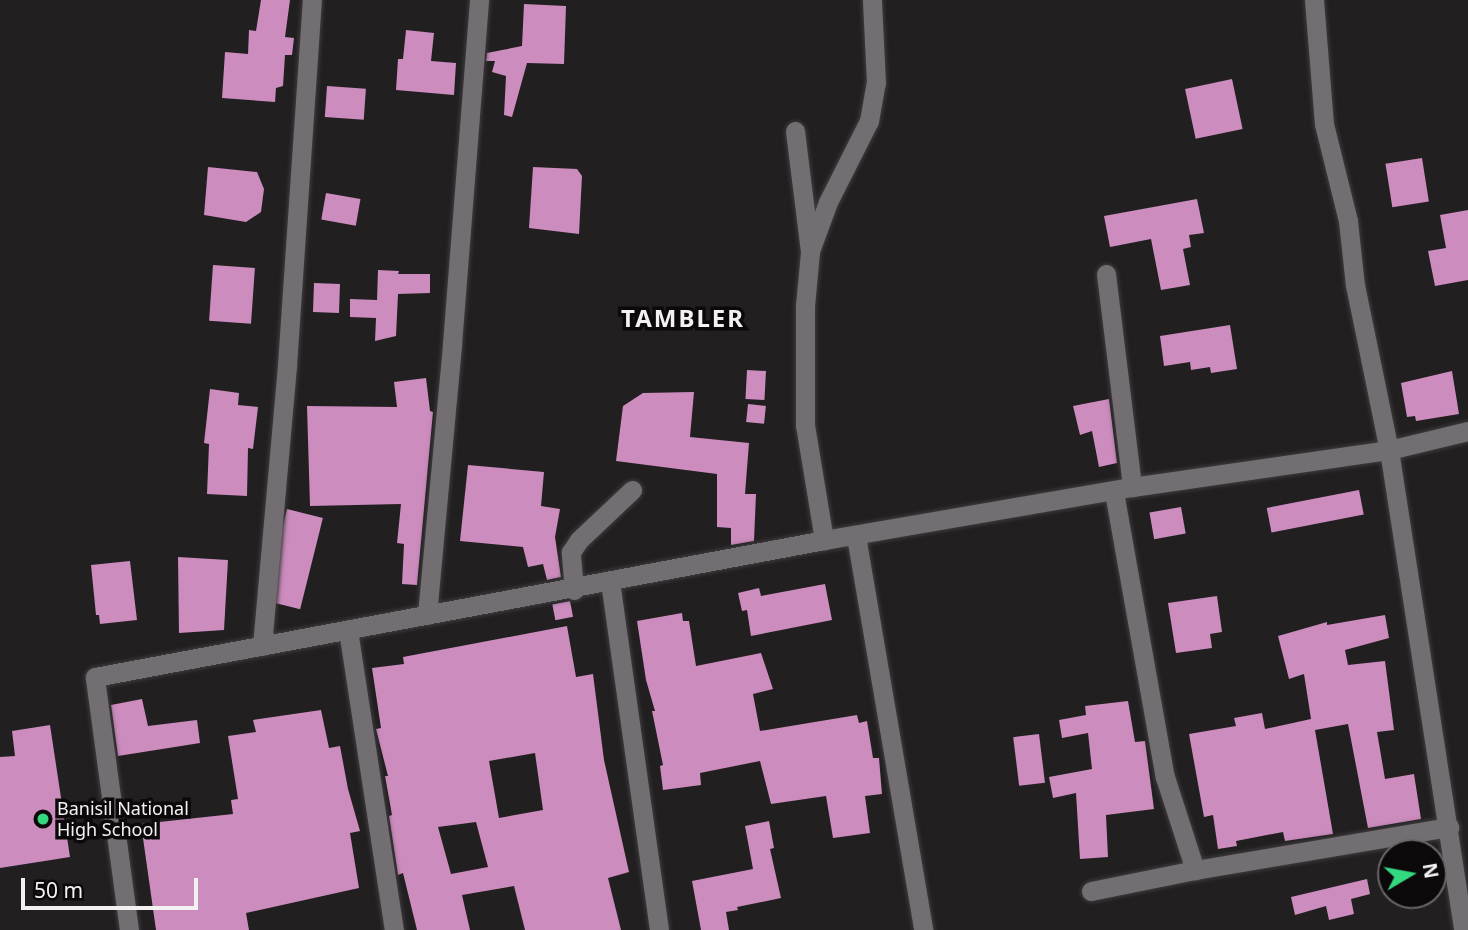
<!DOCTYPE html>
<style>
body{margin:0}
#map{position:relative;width:1468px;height:930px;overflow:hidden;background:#221f21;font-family:"Noto Sans",sans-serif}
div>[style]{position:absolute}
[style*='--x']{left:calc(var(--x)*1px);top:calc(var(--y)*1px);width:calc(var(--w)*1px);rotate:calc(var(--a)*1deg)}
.building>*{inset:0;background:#cc8cbe;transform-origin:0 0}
.roads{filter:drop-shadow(0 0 2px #3f3c3e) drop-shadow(0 0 2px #3f3c3e)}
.minor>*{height:19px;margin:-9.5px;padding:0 9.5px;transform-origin:9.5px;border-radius:9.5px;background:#726e71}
.dots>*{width:19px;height:19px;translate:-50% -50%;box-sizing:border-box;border:4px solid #0b090a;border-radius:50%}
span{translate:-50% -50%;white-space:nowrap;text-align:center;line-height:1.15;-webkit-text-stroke:7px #0b090a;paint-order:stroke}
.poi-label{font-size:18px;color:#f3f1f2}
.left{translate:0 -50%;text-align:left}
.district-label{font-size:24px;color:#f3f1f2;font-weight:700;letter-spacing:2px}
.north{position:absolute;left:1377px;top:839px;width:70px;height:70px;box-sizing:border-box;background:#0b090a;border:2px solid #686667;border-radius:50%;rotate:80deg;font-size:19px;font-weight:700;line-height:28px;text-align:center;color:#f3f1f2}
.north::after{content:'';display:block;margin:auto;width:24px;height:32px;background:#34d881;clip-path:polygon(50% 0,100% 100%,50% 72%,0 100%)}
.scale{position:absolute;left:21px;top:878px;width:177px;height:32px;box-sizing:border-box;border:4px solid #f3f1f2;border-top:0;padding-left:9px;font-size:21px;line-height:24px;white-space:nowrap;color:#f3f1f2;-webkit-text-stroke:5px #0b090a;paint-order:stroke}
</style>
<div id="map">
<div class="building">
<i style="clip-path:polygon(261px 0,290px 0,285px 37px,294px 38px,292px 55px,285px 55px,283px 86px,276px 88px,275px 102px,222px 98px,225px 52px,248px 54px,249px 30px,256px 31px)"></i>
<i style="clip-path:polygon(524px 4px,566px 6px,564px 64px,527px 63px,512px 117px,504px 115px,506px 76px,492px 72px,495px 61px,486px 61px,487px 53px,522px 46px)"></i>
<i style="clip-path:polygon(406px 30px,434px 33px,431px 61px,456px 63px,454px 95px,396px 90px,398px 59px,403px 59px)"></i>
<i style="left:1232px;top:79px;width:51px;height:48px;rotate:78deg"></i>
<i style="left:327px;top:86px;width:39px;height:31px;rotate:4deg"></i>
<i style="left:1422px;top:158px;width:44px;height:37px;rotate:81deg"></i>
<i style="clip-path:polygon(208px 167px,257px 172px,264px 189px,261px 212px,246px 222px,204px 215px)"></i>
<i style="clip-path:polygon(533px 167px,577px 169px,582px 176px,579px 234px,529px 228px)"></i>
<i style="left:326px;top:193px;width:35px;height:27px;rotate:10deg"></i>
<i style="clip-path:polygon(1197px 199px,1204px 233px,1189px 235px,1191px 247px,1183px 249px,1190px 285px,1161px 290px,1151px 239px,1110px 247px,1104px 216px)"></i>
<i style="clip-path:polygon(1468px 210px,1468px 280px,1435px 286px,1428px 251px,1446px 248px,1440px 215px)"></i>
<i style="left:213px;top:265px;width:42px;height:56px;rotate:4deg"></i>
<i style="clip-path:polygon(378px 270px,399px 271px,398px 274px,430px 274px,430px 293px,398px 294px,396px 336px,375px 341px,376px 318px,350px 317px,350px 299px,377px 300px)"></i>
<i style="left:314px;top:283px;width:26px;height:29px;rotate:2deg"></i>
<i style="clip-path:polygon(1230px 325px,1237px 369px,1211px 373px,1210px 367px,1191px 370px,1190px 362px,1164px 366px,1160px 336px)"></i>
<i style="left:747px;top:370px;width:19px;height:29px;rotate:3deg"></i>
<i style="clip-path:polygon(1452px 371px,1459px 414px,1416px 421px,1415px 416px,1407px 417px,1401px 383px)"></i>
<i style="clip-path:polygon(426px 378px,430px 411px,433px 412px,417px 585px,402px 584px,404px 544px,397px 543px,401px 504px,310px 506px,307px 406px,397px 407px,394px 382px)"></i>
<i style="clip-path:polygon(210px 389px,239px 393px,238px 405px,258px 407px,253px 449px,248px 448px,247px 496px,207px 494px,209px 444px,204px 443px)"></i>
<i style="clip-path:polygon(694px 392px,690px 437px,749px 443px,745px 494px,756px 494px,754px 541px,731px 545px,731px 528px,717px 527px,717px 474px,616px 461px,623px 406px,643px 393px)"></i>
<i style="clip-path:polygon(1109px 399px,1117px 463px,1099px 467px,1092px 431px,1080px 435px,1073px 406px)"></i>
<i style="left:748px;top:404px;width:18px;height:18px;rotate:6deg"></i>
<i style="clip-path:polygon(468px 465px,544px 472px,541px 506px,560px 509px,555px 537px,561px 577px,547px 580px,543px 564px,528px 567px,523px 547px,460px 541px)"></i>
<i style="left:1359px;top:490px;width:25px;height:94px;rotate:79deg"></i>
<i style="left:1181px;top:507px;width:27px;height:32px;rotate:80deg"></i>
<i style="left:287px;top:509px;width:37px;height:94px;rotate:14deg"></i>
<i style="clip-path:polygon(178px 557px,228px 560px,224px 630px,179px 633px)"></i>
<i style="clip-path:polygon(130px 561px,137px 620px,100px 624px,99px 615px,96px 615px,91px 565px)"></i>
<i style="clip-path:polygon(825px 584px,832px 620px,751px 636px,747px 610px,742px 611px,738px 593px,759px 588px,761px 596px)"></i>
<i style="clip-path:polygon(1217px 596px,1222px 632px,1210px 634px,1212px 648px,1176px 653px,1168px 603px)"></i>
<i style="left:570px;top:601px;width:16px;height:18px;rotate:79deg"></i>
<i style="clip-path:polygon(682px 613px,683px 621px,689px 621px,696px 666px,761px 653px,773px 689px,753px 694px,760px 731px,857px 715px,859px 723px,867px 721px,873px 758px,879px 758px,882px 794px,865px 796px,870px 833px,833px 838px,826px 796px,771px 804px,760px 761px,700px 773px,701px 785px,663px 790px,660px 766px,663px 765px,652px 711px,655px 711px,646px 680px,637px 621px)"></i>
<i style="clip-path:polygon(1385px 615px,1389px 638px,1345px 650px,1348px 665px,1385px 661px,1394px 730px,1377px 732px,1385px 779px,1414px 774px,1421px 819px,1368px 828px,1348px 724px,1315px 730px,1333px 834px,1285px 841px,1283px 832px,1236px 841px,1237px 846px,1218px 849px,1213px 815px,1204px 817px,1189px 734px,1236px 726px,1234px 718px,1262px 713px,1265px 729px,1311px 719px,1304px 674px,1289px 679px,1278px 636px,1327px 622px,1327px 625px)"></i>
<i style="clip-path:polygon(evenodd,567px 626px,576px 677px,593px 674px,604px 760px,629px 872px,608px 878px,621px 930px,525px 930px,514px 886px,462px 895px,470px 930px,417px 930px,403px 873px,398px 875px,389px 816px,392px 815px,385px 776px,388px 776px,376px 729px,381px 728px,372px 668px,404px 664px,403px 657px,567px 626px,535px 753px,543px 810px,499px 818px,489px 761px,535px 753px,567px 626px,476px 822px,488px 867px,451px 874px,438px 827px,476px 822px)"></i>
<i style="clip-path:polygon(142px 699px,148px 726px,197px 720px,200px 743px,118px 756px,111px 705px)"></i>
<i style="clip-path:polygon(1128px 701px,1135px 742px,1145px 741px,1154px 809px,1106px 815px,1108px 857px,1080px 859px,1076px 793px,1053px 798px,1049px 777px,1092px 769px,1088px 733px,1062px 738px,1059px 720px,1086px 715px,1085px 706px)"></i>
<i style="clip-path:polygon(321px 710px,329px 748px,340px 746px,348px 789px,360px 831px,350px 833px,359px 888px,246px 913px,249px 930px,156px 930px,141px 824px,233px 814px,231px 800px,238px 799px,228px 736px,256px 732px,253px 720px)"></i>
<i style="clip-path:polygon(50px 725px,70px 857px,0 868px,0 757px,15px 756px,12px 731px)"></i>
<i style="left:1039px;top:734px;width:49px;height:26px;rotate:83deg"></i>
<i style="clip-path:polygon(769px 821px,774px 848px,770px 849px,781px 898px,737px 907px,738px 910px,726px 912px,729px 930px,701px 930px,692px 881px,753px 869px,745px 826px)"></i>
<i style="clip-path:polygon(1367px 879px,1370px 894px,1351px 899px,1354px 914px,1329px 920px,1326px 906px,1295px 915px,1291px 897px)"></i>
</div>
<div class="roads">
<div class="minor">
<i style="--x:1314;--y:0;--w:124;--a:85.4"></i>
<i style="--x:1324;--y:124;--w:100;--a:76.1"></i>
<i style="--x:1348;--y:221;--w:64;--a:83.8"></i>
<i style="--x:1355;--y:285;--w:168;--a:78.4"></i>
<i style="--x:1389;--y:450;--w:486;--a:81.2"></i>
<i style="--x:795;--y:131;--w:122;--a:82.9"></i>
<i style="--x:810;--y:252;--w:54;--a:95.3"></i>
<i style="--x:805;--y:306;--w:119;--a:90"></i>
<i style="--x:805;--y:425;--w:117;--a:80.6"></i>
<i style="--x:810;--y:251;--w:52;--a:-69.8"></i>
<i style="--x:828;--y:202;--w:91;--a:-63.2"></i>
<i style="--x:869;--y:121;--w:39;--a:-80"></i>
<i style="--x:876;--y:83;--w:83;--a:-92.8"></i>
<i style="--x:1106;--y:274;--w:215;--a:83"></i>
<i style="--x:1114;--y:492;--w:290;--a:79.9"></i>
<i style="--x:1165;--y:777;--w:98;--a:72.1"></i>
<i style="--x:1195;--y:870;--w:258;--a:-9.6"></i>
<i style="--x:856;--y:536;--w:400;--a:80.3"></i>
<i style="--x:610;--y:581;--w:352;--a:82"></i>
<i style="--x:574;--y:590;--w:38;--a:-95"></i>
<i style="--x:571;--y:552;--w:14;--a:-56"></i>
<i style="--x:579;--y:540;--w:73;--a:-43.3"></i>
<i style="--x:427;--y:615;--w:272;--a:-84.7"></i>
<i style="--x:452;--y:344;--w:345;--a:-85.5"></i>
<i style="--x:348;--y:630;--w:304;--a:81.3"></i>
<i style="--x:262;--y:646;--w:282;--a:-84.9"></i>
<i style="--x:287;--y:365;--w:366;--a:-86.1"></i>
<i style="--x:1091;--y:891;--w:106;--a:-11.4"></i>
<i style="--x:129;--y:930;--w:255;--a:-97.7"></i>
<i style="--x:95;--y:677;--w:742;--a:-10.64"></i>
<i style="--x:824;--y:540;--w:313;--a:-9.8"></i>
<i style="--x:1132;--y:487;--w:260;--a:-8.2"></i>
<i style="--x:1389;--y:450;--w:81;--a:-13.5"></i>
</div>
</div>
<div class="dots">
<i style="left:43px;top:819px;background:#34d881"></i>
</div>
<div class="poi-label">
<span class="left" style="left:57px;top:819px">Banisil National<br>High School</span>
</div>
<div class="district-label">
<span style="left:683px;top:318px">TAMBLER</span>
</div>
<div class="north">N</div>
<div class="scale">50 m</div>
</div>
